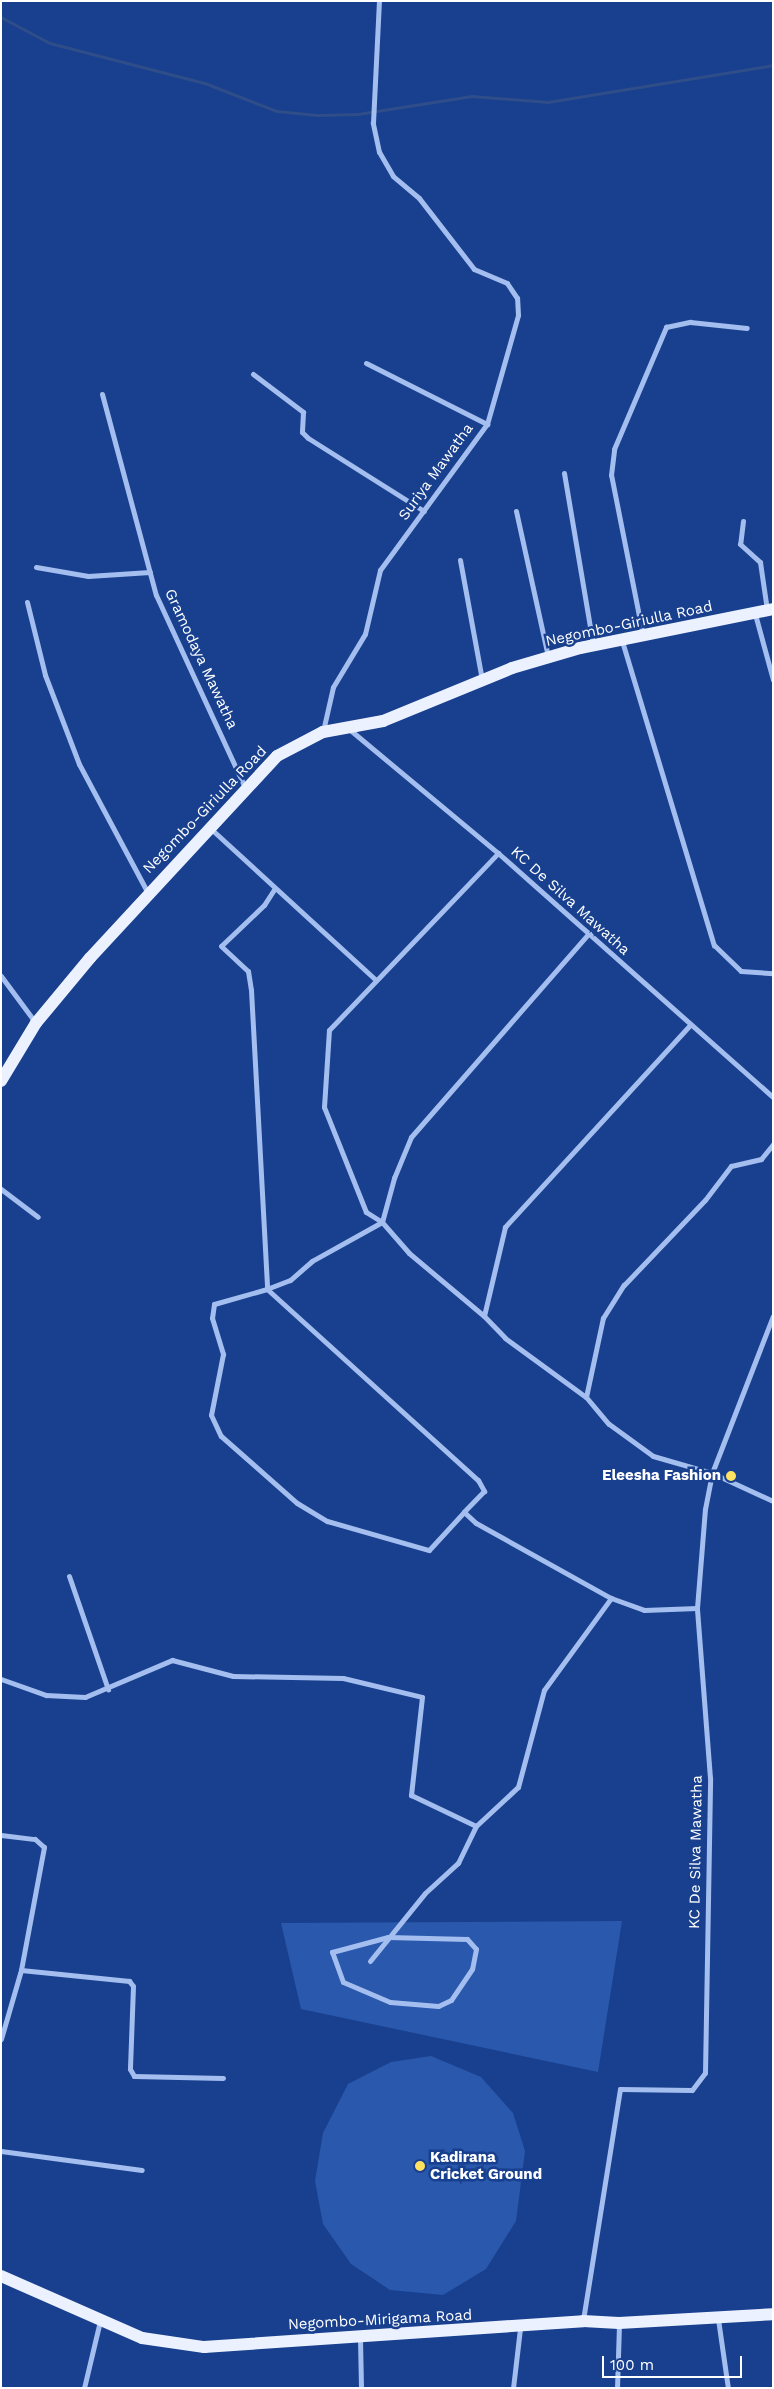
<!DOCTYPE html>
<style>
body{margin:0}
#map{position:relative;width:774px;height:2389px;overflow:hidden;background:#18408e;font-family:"Work Sans",sans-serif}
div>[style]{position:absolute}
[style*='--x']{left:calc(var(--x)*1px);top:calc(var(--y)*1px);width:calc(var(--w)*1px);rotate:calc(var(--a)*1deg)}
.green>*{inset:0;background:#2a58ad}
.stream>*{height:2.5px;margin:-1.25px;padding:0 1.25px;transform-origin:1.25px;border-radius:1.25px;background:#2f4d88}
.street>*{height:5px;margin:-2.5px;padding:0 2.5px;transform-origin:2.5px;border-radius:2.5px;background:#a4beef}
.primary>*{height:12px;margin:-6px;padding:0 6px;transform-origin:6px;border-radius:6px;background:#ecf1ff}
.dots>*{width:14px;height:14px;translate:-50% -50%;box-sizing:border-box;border:2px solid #18408e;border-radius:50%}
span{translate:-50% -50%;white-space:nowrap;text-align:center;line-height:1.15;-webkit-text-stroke:5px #18408e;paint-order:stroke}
.street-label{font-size:15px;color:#fff}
.poi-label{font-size:15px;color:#fff;font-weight:700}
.right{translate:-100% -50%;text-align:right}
.left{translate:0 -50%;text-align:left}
.frame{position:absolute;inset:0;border:2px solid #fff;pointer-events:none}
.scale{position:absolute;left:602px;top:2356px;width:140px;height:22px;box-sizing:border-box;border:2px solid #fff;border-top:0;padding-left:6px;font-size:15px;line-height:18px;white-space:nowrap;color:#fff;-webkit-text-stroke:4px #18408e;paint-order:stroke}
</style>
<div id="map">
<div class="green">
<i style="clip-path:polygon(622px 1921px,598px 2072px,301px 2009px,281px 1923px)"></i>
<i style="clip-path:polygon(431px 2056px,481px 2077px,513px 2113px,525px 2151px,516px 2221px,486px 2269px,443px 2295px,390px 2290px,351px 2264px,323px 2224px,315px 2181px,323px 2133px,348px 2084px,391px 2062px)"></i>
</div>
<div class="stream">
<i style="--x:1;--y:17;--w:55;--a:28"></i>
<i style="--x:50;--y:43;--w:160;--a:14.5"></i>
<i style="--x:205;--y:83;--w:77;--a:21.3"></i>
<i style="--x:277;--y:111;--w:40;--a:5.7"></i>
<i style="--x:317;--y:115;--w:41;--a:-1.4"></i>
<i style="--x:358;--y:114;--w:115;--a:-9"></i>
<i style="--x:472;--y:96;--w:76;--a:4.5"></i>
<i style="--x:548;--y:102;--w:228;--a:-9.3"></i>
</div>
<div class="street">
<i style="--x:366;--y:363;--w:136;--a:26.8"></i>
<i style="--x:253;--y:374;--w:63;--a:37.2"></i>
<i style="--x:303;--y:412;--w:20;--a:93"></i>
<i style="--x:302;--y:432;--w:8;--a:45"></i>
<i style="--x:308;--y:438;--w:137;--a:32.2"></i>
<i style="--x:102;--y:394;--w:208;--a:75"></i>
<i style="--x:156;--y:595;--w:213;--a:65.2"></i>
<i style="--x:564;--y:473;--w:174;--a:80.4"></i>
<i style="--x:516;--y:511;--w:149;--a:77.6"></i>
<i style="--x:743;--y:521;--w:23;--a:97"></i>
<i style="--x:740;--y:544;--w:27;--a:42"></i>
<i style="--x:760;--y:562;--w:49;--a:81.7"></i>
<i style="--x:460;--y:560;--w:122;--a:79.6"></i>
<i style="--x:36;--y:567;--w:53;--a:9.8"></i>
<i style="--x:88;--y:576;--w:62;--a:-3.7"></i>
<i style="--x:27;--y:602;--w:75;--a:76.1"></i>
<i style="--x:45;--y:675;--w:95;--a:69.1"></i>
<i style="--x:79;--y:764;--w:146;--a:61.9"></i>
<i style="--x:755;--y:614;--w:68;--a:74.7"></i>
<i style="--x:643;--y:636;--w:164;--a:-101.2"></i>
<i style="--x:611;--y:475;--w:26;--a:-83"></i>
<i style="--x:614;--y:449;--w:133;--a:-66.9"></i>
<i style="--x:666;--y:327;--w:25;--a:-12"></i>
<i style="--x:690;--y:322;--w:57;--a:6"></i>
<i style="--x:622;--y:641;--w:318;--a:73.2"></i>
<i style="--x:714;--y:945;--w:37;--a:44"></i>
<i style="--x:741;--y:971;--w:32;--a:4"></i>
<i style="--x:349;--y:729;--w:194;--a:39.8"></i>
<i style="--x:498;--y:853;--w:368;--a:41.6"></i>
<i style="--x:323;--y:731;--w:45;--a:-77.2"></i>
<i style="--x:333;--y:687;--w:62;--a:-58.9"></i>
<i style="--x:365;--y:634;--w:66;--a:-76.8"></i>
<i style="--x:380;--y:570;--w:181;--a:-53.8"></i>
<i style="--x:487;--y:424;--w:113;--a:-74.1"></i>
<i style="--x:518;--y:315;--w:17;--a:-93"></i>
<i style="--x:517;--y:298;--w:18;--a:-124"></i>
<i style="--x:507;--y:283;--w:36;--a:-157"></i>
<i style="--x:474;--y:269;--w:90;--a:-127.8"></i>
<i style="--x:419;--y:198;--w:34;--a:-140"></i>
<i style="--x:393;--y:176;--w:28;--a:-120"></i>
<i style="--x:379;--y:152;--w:30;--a:-102"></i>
<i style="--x:373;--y:123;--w:122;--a:-87.2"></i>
<i style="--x:210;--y:828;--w:225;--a:42.5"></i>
<i style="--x:275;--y:888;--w:20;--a:123"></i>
<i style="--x:264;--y:905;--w:59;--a:136.4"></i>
<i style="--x:221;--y:946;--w:37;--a:43"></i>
<i style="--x:248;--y:971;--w:19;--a:81"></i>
<i style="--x:251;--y:990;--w:299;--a:86.9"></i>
<i style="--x:267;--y:1289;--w:55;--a:164.2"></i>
<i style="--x:214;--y:1304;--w:14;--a:98"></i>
<i style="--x:212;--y:1318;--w:38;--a:73"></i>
<i style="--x:223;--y:1354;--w:62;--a:101.1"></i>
<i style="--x:211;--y:1415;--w:23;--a:65"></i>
<i style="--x:221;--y:1436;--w:101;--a:41.4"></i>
<i style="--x:297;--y:1503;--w:35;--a:31"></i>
<i style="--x:327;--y:1521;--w:106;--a:15.9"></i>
<i style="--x:429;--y:1550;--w:52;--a:-47.4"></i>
<i style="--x:1;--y:976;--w:57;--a:53.5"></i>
<i style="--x:690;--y:1025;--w:274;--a:132.5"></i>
<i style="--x:505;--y:1227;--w:91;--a:103.3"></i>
<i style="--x:484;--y:1316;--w:30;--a:46"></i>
<i style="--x:505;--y:1338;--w:100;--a:36.1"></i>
<i style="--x:586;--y:1397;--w:35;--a:50"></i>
<i style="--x:609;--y:1424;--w:54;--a:36"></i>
<i style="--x:653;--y:1456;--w:61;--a:16.1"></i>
<i style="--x:712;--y:1473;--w:67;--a:24.7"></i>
<i style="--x:1;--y:1189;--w:46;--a:37.1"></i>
<i style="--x:382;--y:1222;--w:80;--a:150.9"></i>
<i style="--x:312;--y:1261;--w:29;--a:139"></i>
<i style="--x:290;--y:1280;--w:25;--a:159"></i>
<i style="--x:267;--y:1289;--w:285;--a:42.2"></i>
<i style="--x:478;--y:1480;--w:13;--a:61"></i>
<i style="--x:484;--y:1491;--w:29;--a:134"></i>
<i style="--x:464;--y:1512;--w:16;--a:43"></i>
<i style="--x:476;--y:1523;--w:154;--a:29.1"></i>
<i style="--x:382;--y:1222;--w:19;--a:-148"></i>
<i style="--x:366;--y:1212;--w:113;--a:-111.8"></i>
<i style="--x:324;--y:1107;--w:77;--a:-86.3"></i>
<i style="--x:329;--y:1030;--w:245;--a:-46.3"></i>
<i style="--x:484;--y:1316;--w:98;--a:-140"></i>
<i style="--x:409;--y:1253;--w:41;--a:-131.1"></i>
<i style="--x:382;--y:1222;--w:46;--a:-74.7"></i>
<i style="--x:394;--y:1178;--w:44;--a:-67.5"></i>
<i style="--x:411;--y:1137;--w:271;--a:-48.9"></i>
<i style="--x:586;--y:1397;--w:81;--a:-77.9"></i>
<i style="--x:603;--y:1318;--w:39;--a:-58"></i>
<i style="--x:624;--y:1285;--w:117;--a:-46.4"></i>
<i style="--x:705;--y:1200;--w:43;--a:-52.6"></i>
<i style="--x:731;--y:1166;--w:31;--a:-13"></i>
<i style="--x:761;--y:1159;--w:19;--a:-51"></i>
<i style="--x:69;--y:1576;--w:120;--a:71"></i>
<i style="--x:1;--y:1679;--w:48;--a:19.6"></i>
<i style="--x:46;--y:1695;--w:39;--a:3"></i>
<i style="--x:85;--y:1697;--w:95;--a:-23"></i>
<i style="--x:172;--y:1660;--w:63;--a:14.7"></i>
<i style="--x:233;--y:1676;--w:110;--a:1"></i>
<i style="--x:343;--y:1678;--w:81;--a:13.5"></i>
<i style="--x:422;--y:1697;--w:99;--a:96.4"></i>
<i style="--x:411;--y:1795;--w:72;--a:25.5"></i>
<i style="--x:476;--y:1826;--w:57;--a:-42.9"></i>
<i style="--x:518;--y:1787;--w:100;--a:-75"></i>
<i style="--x:544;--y:1690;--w:114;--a:-53.9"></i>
<i style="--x:611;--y:1598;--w:35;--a:20"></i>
<i style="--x:644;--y:1610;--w:53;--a:-2.2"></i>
<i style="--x:1;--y:1835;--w:34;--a:7"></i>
<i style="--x:35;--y:1839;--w:12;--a:42"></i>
<i style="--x:44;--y:1847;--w:125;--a:100.6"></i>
<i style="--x:21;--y:1970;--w:72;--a:106.2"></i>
<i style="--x:388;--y:1937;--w:79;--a:1.5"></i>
<i style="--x:467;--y:1939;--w:13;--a:48"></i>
<i style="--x:476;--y:1949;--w:20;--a:101"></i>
<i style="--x:472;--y:1969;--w:37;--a:124"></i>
<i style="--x:451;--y:2000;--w:14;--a:155"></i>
<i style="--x:438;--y:2006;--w:48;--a:-175.2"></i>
<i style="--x:390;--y:2002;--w:51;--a:-156.9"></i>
<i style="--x:343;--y:1982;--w:32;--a:-110"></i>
<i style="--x:332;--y:1952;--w:58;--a:-15"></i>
<i style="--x:370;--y:1961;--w:87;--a:-51"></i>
<i style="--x:425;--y:1893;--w:45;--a:-42.3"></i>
<i style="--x:458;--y:1863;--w:41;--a:-64.1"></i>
<i style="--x:21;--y:1970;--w:109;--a:5.8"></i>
<i style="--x:129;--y:1981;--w:6;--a:51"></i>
<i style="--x:133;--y:1986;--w:83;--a:92.1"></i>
<i style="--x:130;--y:2069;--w:8;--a:60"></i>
<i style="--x:134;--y:2076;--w:89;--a:1.3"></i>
<i style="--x:1;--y:2151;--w:142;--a:7.7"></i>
<i style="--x:718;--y:2319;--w:70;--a:81.8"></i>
<i style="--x:583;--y:2320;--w:234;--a:-80.9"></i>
<i style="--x:620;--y:2089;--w:72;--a:0.8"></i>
<i style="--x:692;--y:2090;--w:21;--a:-53"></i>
<i style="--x:705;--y:2073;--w:295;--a:-89"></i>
<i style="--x:710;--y:1778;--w:170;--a:-94.4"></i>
<i style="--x:697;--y:1608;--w:99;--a:-85.4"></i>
<i style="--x:705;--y:1509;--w:37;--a:-79"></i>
<i style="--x:712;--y:1473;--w:168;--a:-68.8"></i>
<i style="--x:360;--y:2339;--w:49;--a:88.8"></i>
<i style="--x:84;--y:2388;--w:69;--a:-76.6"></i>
<i style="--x:513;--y:2388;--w:60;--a:-83.3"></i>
<i style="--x:617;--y:2388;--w:65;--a:-88.2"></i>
</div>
<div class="primary">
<i style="--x:1;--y:1081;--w:68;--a:-58.9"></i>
<i style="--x:36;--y:1023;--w:85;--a:-50.3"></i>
<i style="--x:90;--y:958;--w:275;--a:-47.2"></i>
<i style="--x:277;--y:756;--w:52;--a:-27.6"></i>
<i style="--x:323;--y:732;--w:61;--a:-10.4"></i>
<i style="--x:383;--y:721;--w:139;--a:-22.3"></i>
<i style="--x:512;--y:668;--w:71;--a:-16.4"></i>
<i style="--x:580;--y:648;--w:197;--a:-11.4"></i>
<i style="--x:1;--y:2276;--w:154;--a:23.7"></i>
<i style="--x:142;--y:2338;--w:63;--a:8.3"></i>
<i style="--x:204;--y:2347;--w:380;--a:-3.9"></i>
<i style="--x:583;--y:2321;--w:36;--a:3"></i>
<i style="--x:619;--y:2323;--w:154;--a:-3.3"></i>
</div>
<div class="dots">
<i style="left:731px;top:1476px;background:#ffe262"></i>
<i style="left:420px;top:2166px;background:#ffe262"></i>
</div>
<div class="street-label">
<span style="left:436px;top:472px;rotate:-54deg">Suriya Mawatha</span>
<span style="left:629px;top:624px;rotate:-12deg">Negombo-Giriulla Road</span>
<span style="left:201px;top:659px;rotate:65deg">Gramodaya Mawatha</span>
<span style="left:205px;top:810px;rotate:-46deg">Negombo-Giriulla Road</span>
<span style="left:570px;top:901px;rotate:42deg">KC De Silva Mawatha</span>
<span style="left:696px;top:1852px;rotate:-89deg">KC De Silva Mawatha</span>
<span style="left:380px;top:2320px;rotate:-3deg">Negombo-Mirigama Road</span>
</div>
<div class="poi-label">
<span class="right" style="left:721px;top:1476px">Eleesha Fashion</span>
<span class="left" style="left:430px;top:2166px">Kadirana<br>Cricket Ground</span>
</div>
<div class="frame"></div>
<div class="scale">100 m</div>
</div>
